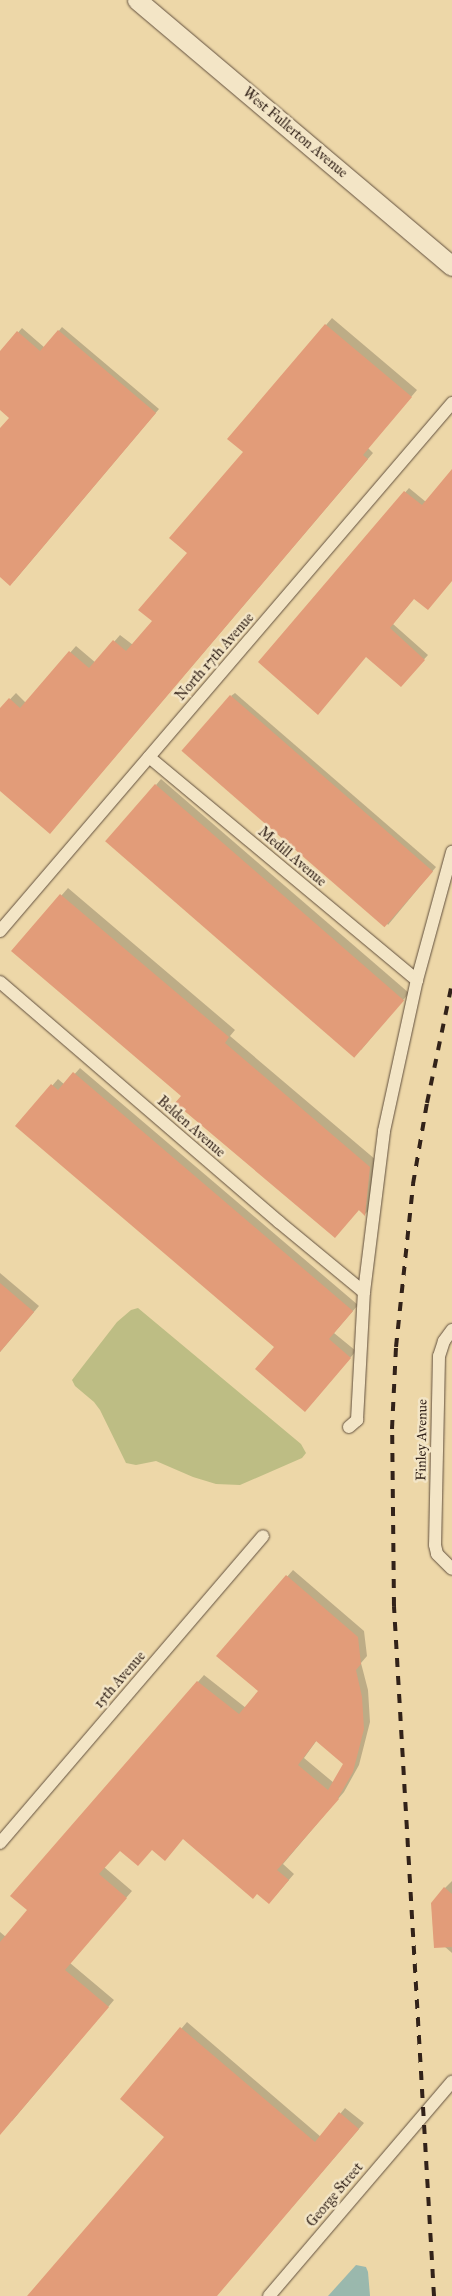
<!DOCTYPE html>
<style>
body{margin:0}
#map{position:relative;width:452px;height:2296px;overflow:hidden;background:#edd7a8;font-family:"IM FELL Great Primer",serif}
div>[style]{position:absolute}
[style*='--x']{left:calc(var(--x)*1px);top:calc(var(--y)*1px);width:calc(var(--w)*1px);rotate:calc(var(--a)*1deg)}
.green>*{inset:0;background:#bdbd84}
.water>*{inset:0;background:#9ab8ad}
.shadow>*{inset:0;background:#0003}
.building>*{inset:0;background:#e29c79;transform-origin:0 0}
.roads{filter:drop-shadow(0 0 1px #614f3d) drop-shadow(0 0 1px #614f3d)}
.street>*{height:12px;margin:-6px;padding:0 6px;transform-origin:6px;border-radius:6px;background:#f3e5c6}
.secondary>*{height:19px;margin:-9.5px;padding:0 9.5px;transform-origin:9.5px;border-radius:9.5px;background:#f3e5c6}
.rail>*{height:4px;margin-top:-2px;transform-origin:0;background:repeating-linear-gradient(90deg,#322219 0 9px,transparent 0 18px)}
span{translate:-50% -50%;white-space:nowrap;text-align:center;line-height:1.15;-webkit-text-stroke:5px #f3e5c6;paint-order:stroke}
.street-label{font-size:14px;color:#322219}
</style>
<div id="map">
<div class="green">
<i style="clip-path:polygon(138px 1308px,301px 1444px,306px 1453px,302px 1458px,240px 1485px,216px 1484px,193px 1477px,156px 1461px,136px 1465px,126px 1463px,100px 1410px,94px 1402px,75px 1386px,72px 1380px,117px 1322px,131px 1310px)"></i>
</div>
<div class="water">
<i style="clip-path:polygon(356px 2265px,366px 2267px,368px 2272px,370px 2296px,328px 2296px)"></i>
</div>
<div class="shadow">
<i style="clip-path:polygon(332px 318px,417px 390px,368px 448px,373px 453px,56px 826px,0 790px,0 710px,16px 693px,26px 703px,76px 646px,96px 663px,120px 635px,133px 645px,153px 621px,244px 452px,229px 439px)"></i>
<i style="clip-path:polygon(62px 327px,159px 409px,14px 581px,0 576px,0 430px,10px 418px,0 408px,0 353px,22px 328px,45px 348px)"></i>
<i style="clip-path:polygon(452px 471px,452px 580px,414px 598px,393px 624px,428px 655px,401px 685px,366px 655px,260px 662px,409px 488px,426px 502px)"></i>
<i style="clip-path:polygon(235px 693px,436px 867px,388px 925px,231px 696px)"></i>
<i style="clip-path:polygon(161px 779px,409px 993px,361px 1050px,156px 785px)"></i>
<i style="clip-path:polygon(68px 888px,235px 1030px,230px 1036px,376px 1160px,371px 1208px,365px 1214px,183px 1095px,13px 951px)"></i>
<i style="clip-path:polygon(80px 1068px,358px 1305px,334px 1333px,356px 1351px,311px 1404px,276px 1347px,17px 1126px,58px 1079px,65px 1085px)"></i>
<i style="clip-path:polygon(0 1273px,39px 1306px,0 1352px)"></i>
<i style="clip-path:polygon(evenodd,293px 1570px,364px 1631px,367px 1656px,361px 1663px,368px 1690px,370px 1722px,359px 1765px,344px 1792px,283px 1864px,294px 1874px,275px 1896px,183px 1838px,152px 1849px,120px 1849px,104px 1867px,132px 1891px,70px 1963px,114px 2000px,12px 2121px,0 2122px,0 1932px,6px 1937px,28px 1910px,12px 1895px,204px 1675px,246px 1708px,259px 1691px,218px 1656px,293px 1570px,317px 1740px,344px 1763px,334px 1783px,304px 1758px,317px 1740px)"></i>
<i style="clip-path:polygon(452px 1881px,452px 1953px,444px 1946px,445px 1888px)"></i>
<i style="clip-path:polygon(187px 2022px,321px 2137px,345px 2108px,364px 2123px,216px 2296px,29px 2296px,165px 2137px,122px 2099px)"></i>
</div>
<div class="building">
<i style="clip-path:polygon(325px 324px,412px 397px,363px 455px,368px 459px,50px 834px,0 791px,0 708px,9px 698px,20px 708px,69px 651px,89px 668px,113px 640px,126px 651px,152px 621px,138px 610px,187px 553px,169px 538px,243px 452px,227px 439px)"></i>
<i style="clip-path:polygon(58px 330px,156px 413px,10px 586px,0 577px,0 428px,9px 418px,0 410px,0 351px,17px 331px,40px 351px)"></i>
<i style="clip-path:polygon(452px 469px,452px 581px,428px 610px,414px 599px,390px 628px,425px 660px,401px 687px,366px 657px,318px 715px,258px 662px,404px 491px,422px 505px)"></i>
<i style="left:230px;top:695px;width:269px;height:74px;rotate:41deg"></i>
<i style="left:155px;top:784px;width:330px;height:76px;rotate:41deg"></i>
<i style="clip-path:polygon(60px 894px,229px 1037px,225px 1043px,370px 1167px,365px 1216px,359px 1210px,335px 1238px,175px 1103px,181px 1096px,11px 951px)"></i>
<i style="clip-path:polygon(73px 1072px,353px 1311px,329px 1339px,351px 1358px,305px 1412px,255px 1369px,274px 1347px,15px 1126px,51px 1084px,58px 1090px)"></i>
<i style="clip-path:polygon(0 1283px,34px 1312px,0 1352px)"></i>
<i style="clip-path:polygon(evenodd,286px 1575px,358px 1637px,361px 1664px,356px 1670px,362px 1697px,364px 1729px,353px 1772px,338px 1798px,339px 1799px,277px 1870px,289px 1880px,269px 1904px,257px 1894px,253px 1899px,183px 1839px,165px 1861px,152px 1850px,138px 1866px,120px 1851px,99px 1874px,127px 1898px,65px 1970px,109px 2007px,0 2135px,0 1942px,27px 1910px,10px 1896px,197px 1681px,239px 1714px,258px 1691px,216px 1656px,286px 1575px,316px 1741px,343px 1764px,328px 1790px,298px 1765px,316px 1741px)"></i>
<i style="clip-path:polygon(444px 1887px,452px 1894px,452px 1947px,434px 1948px,431px 1903px)"></i>
<i style="clip-path:polygon(180px 2027px,315px 2142px,339px 2112px,359px 2129px,217px 2296px,27px 2296px,164px 2137px,120px 2099px)"></i>
</div>
<div class="roads">
<div class="street">
<i style="--x:149;--y:757;--w:349;--a:39.8"></i>
<i style="--x:0;--y:931;--w:695;--a:-49.43"></i>
<i style="--x:0;--y:982;--w:368;--a:40.7"></i>
<i style="--x:279;--y:1222;--w:110;--a:39.5"></i>
<i style="--x:452;--y:1330;--w:14;--a:126"></i>
<i style="--x:444;--y:1341;--w:16;--a:108"></i>
<i style="--x:439;--y:1356;--w:189;--a:91.2"></i>
<i style="--x:435;--y:1545;--w:9;--a:77"></i>
<i style="--x:437;--y:1554;--w:21;--a:45"></i>
<i style="--x:349;--y:1427;--w:11;--a:-41"></i>
<i style="--x:357;--y:1420;--w:128;--a:-86.9"></i>
<i style="--x:364;--y:1292;--w:162;--a:-82.9"></i>
<i style="--x:384;--y:1131;--w:155;--a:-77.7"></i>
<i style="--x:417;--y:980;--w:133;--a:-74.7"></i>
<i style="--x:0;--y:1843;--w:404;--a:-49.4"></i>
<i style="--x:269;--y:2296;--w:282;--a:-49.5"></i>
</div>
<div class="secondary">
<i style="--x:137;--y:0;--w:412;--a:40.2"></i>
</div>
</div>
<div class="rail">
<i style="--x:434;--y:2296;--w:691;--a:-93.32"></i>
<i style="--x:394;--y:1606;--w:177;--a:-90.6"></i>
<i style="--x:392;--y:1429;--w:82;--a:-87.2"></i>
<i style="--x:396;--y:1347;--w:164;--a:-84"></i>
<i style="--x:413;--y:1184;--w:82;--a:-80.2"></i>
<i style="--x:427;--y:1103;--w:123;--a:-78.2"></i>
</div>
<div class="street-label">
<span style="left:295px;top:133px;rotate:40deg">West Fullerton Avenue</span>
<span style="left:215px;top:657px;rotate:-49deg">North 17th Avenue</span>
<span style="left:292px;top:857px;rotate:40deg">Medill Avenue</span>
<span style="left:191px;top:1127px;rotate:41deg">Belden Avenue</span>
<span style="left:422px;top:1440px;rotate:-89deg">Finley Avenue</span>
<span style="left:120px;top:1680px;rotate:-49deg">15th Avenue</span>
<span style="left:335px;top:2195px;rotate:-50deg">George Street</span>
</div>
</div>
